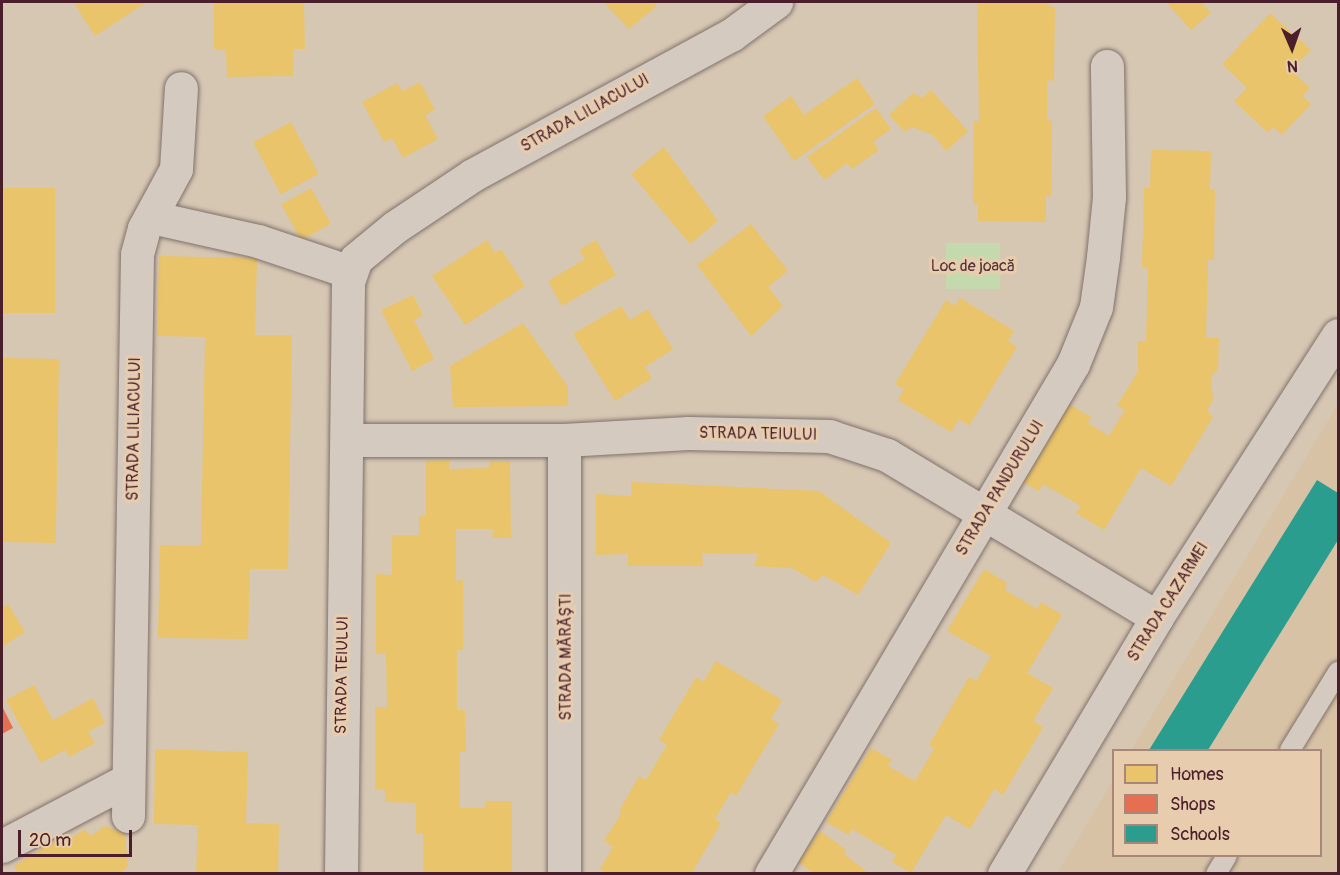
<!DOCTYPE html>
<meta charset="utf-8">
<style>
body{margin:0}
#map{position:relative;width:1340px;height:875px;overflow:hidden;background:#d6c7b3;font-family:Pangolin,sans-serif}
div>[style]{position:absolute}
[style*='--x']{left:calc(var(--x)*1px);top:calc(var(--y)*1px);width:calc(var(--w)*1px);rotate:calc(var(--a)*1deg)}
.built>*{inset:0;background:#d8c2a5}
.green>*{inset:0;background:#c4daae;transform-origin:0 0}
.homes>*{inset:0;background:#e9c46a;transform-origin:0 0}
.shops>*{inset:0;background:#e76f51}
.schools>*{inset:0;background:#2a9d8f}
.roads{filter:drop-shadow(0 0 2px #81726c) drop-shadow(0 0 2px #81726c)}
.lane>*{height:20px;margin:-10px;padding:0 10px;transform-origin:10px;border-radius:10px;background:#d4cabf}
.street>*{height:33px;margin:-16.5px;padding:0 16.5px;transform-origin:16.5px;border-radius:16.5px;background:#d4cabf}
span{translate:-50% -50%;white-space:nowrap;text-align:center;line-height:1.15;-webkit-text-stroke:6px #e7cdae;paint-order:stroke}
.street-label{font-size:16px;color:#4a1f2b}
.park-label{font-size:16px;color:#553338}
.frame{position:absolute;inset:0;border:3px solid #4a1f2b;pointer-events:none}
.legend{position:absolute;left:1112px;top:749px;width:210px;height:108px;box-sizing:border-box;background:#e7cdae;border:2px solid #a8877a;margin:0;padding:8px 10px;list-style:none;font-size:18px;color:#4a1f2b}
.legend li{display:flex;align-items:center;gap:12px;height:30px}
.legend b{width:30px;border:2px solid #a8877a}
.north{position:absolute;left:1262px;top:18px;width:60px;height:60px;-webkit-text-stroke:4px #e7cdae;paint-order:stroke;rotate:178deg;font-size:16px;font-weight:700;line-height:24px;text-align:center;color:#4a1f2b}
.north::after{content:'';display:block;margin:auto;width:21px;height:27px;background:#4a1f2b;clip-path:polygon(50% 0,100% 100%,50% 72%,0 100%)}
.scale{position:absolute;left:18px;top:830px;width:114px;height:27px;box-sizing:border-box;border:3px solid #4a1f2b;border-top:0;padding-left:8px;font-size:18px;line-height:21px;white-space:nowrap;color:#4a1f2b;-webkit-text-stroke:4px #e7cdae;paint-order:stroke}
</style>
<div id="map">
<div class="built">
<i style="clip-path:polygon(1338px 404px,1338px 873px,1057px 874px,1113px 780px,1114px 856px,1320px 856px,1320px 750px,1131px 750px)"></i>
</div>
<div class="green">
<i style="left:946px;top:243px;width:54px;height:46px"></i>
</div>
<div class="homes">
<i style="clip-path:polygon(80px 2px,147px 2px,95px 36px,75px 5px)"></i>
<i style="clip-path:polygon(214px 2px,304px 2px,305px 49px,293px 49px,293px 76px,227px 77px,226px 50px,214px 49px)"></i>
<i style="clip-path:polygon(603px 2px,653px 2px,657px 6px,629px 29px)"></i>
<i style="clip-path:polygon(984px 2px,1048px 2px,1048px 6px,1055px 7px,1054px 81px,1047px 80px,1047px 121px,1052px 120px,1051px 196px,1046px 196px,1046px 222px,978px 221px,978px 204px,973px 204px,974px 121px,979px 121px,977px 4px)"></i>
<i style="clip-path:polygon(1166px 2px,1201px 2px,1211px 13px,1191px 30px)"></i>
<i style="clip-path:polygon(1270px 13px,1311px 50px,1291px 70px,1310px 88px,1302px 96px,1311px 104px,1282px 135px,1273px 127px,1268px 133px,1234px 101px,1247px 88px,1222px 64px)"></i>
<i style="clip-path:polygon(857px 78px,875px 104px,794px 161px,763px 116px,791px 96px,804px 115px)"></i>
<i style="clip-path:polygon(420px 82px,435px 110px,425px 115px,438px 139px,403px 158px,392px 138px,384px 142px,362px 102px,397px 83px,402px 91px)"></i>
<i style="clip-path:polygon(931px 90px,968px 131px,946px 151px,933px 135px,912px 127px,905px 132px,889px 115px,913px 93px,922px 98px)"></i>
<i style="clip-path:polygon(876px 108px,891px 129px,873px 142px,879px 150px,852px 169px,847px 163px,824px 180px,807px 157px)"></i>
<i style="left:291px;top:122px;width:59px;height:43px;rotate:62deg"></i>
<i style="clip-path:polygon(664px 147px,718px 221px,690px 244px,631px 174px)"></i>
<i style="clip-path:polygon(1151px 150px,1211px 151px,1210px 190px,1215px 190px,1214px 260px,1208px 260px,1206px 338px,1219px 338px,1218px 369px,1211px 376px,1213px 400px,1207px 410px,1213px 417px,1171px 486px,1141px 468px,1104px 530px,1076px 513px,1081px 506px,1043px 484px,1039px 491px,1021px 481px,1067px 403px,1091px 417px,1088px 423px,1109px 436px,1125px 410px,1117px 406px,1138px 371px,1138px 341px,1146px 341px,1148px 268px,1142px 267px,1144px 188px,1150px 188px)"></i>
<i style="left:2px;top:188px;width:53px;height:125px"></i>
<i style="left:311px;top:188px;width:41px;height:34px;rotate:61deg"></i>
<i style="clip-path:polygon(751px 224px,788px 271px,768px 287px,783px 306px,751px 336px,697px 265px)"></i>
<i style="clip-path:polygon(487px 240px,495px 253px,501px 249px,525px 286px,465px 325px,432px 276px)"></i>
<i style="clip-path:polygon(596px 240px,616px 275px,562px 306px,548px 281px,585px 259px,579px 250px)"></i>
<i style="clip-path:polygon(159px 256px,257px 258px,255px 335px,292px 335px,288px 569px,250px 569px,248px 639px,158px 638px,160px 545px,201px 546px,205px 337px,157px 336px)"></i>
<i style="clip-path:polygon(413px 295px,423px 315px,414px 320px,434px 359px,412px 371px,381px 310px)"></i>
<i style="clip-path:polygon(960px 298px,1014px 331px,1008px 341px,1017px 347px,969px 426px,959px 419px,951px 432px,898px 400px,904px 389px,895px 384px,946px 300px,955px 306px)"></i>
<i style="clip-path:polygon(621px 306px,630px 320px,648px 309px,673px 349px,645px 367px,652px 378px,615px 401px,573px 334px)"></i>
<i style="clip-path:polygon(523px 323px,568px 387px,568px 406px,453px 407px,450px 366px)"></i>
<i style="left:2px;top:358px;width:57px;height:184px;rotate:1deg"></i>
<i style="clip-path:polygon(449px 460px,449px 469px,490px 468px,489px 461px,510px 461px,511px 538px,492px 538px,493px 529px,456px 529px,456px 581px,463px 580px,463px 650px,457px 650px,457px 710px,465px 710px,466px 752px,460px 752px,460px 808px,485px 808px,485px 801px,512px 801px,512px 874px,423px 874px,423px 834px,416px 834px,416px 803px,385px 802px,385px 790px,375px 789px,375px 707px,387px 707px,386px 654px,376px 654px,376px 574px,392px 575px,392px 535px,419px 535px,419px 516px,426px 515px,426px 461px)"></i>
<i style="clip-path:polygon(631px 482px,819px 491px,891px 543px,858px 595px,823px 575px,816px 582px,792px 568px,754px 566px,758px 554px,702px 553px,703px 566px,628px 566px,628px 554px,596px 555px,596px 494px,631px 496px)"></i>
<i style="clip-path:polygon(984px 569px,1007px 583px,1005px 590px,1037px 609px,1041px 602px,1062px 615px,1027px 673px,1053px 688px,1033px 721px,1043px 727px,1003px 795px,994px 789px,970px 829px,946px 815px,911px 873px,892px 862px,896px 855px,852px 829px,849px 835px,826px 822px,871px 748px,892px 760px,888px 766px,915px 781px,934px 749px,929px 745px,969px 677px,976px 681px,991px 656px,947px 631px)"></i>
<i style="clip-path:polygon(8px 604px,25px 632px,2px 647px,2px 608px)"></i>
<i style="clip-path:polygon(716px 661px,782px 700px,771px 719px,779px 724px,736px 796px,731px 792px,715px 819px,721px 823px,691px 874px,608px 874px,600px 869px,613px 847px,604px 841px,622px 812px,619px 811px,639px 776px,646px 780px,667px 745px,659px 740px,696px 677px,703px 682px)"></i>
<i style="clip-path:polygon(34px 685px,53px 720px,93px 698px,105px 723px,88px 732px,95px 743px,69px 757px,65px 750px,41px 763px,6px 700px)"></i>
<i style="clip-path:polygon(155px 749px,248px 752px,246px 823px,279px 824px,278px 874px,196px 874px,198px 825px,154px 824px)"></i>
<i style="clip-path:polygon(105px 826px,125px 834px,128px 867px,119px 874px,19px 874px,14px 866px,57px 839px,60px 845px,85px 829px,90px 836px)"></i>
<i style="clip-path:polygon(820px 831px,845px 849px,844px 854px,870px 874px,815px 874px,798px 862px)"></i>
</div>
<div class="shops">
<i style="clip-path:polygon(2px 706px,13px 728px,2px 734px)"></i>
</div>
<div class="schools">
<i style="clip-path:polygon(1317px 480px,1338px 493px,1338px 540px,1208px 750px,1149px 750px)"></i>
</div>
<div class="roads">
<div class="lane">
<i style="--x:1290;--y:750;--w:92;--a:-58.4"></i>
<i style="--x:1216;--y:874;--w:21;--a:-59"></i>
</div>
<div class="street">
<i style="--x:151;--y:217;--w:110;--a:12.6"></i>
<i style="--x:258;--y:241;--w:97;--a:18.6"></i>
<i style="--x:347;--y:440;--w:217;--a:0"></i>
<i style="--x:564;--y:440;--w:124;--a:-3.2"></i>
<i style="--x:688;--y:433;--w:141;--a:1.2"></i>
<i style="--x:829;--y:436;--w:61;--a:18.1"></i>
<i style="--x:887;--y:455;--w:315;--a:31"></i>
<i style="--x:128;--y:816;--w:562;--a:-89.08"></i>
<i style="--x:137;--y:254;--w:27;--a:-75"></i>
<i style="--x:144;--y:228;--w:67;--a:-61.5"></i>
<i style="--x:176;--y:169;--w:81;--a:-86.5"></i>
<i style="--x:2;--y:846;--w:141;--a:-27.8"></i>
<i style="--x:341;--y:874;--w:592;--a:-89.32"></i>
<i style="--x:348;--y:282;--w:24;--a:-71"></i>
<i style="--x:356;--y:259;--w:50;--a:-39.4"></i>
<i style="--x:395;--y:227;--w:94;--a:-33.7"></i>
<i style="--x:473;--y:175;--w:294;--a:-28.5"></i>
<i style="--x:731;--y:35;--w:56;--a:-36.3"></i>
<i style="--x:564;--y:874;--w:434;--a:-90"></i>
<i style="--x:771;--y:874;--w:593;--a:-59.37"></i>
<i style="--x:1073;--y:364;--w:61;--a:-68"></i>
<i style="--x:1096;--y:307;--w:50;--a:-82"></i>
<i style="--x:1103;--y:257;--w:60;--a:-84.3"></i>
<i style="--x:1109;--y:197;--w:131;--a:-90.9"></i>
<i style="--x:1004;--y:874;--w:299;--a:-59.2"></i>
<i style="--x:1157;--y:617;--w:335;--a:-57.3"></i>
</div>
</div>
<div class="street-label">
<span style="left:585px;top:113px;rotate:-29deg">STRADA LILIACULUI</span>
<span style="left:134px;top:429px;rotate:-89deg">STRADA LILIACULUI</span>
<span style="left:758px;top:434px;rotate:1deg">STRADA TEIULUI</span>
<span style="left:1000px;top:488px;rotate:-59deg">STRADA PANDURULUI</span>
<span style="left:1168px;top:602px;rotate:-58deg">STRADA CAZARMEI</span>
<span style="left:566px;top:657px;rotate:-90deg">STRADA MĂRĂȘTI</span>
<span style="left:342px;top:675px;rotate:-89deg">STRADA TEIULUI</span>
</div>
<div class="park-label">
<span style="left:973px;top:266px">Loc de joacă</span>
</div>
<div class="frame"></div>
<ul class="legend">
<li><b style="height:16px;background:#e9c46a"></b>Homes</li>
<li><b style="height:16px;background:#e76f51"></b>Shops</li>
<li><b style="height:16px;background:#2a9d8f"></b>Schools</li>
</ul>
<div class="north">N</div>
<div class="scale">20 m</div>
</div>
